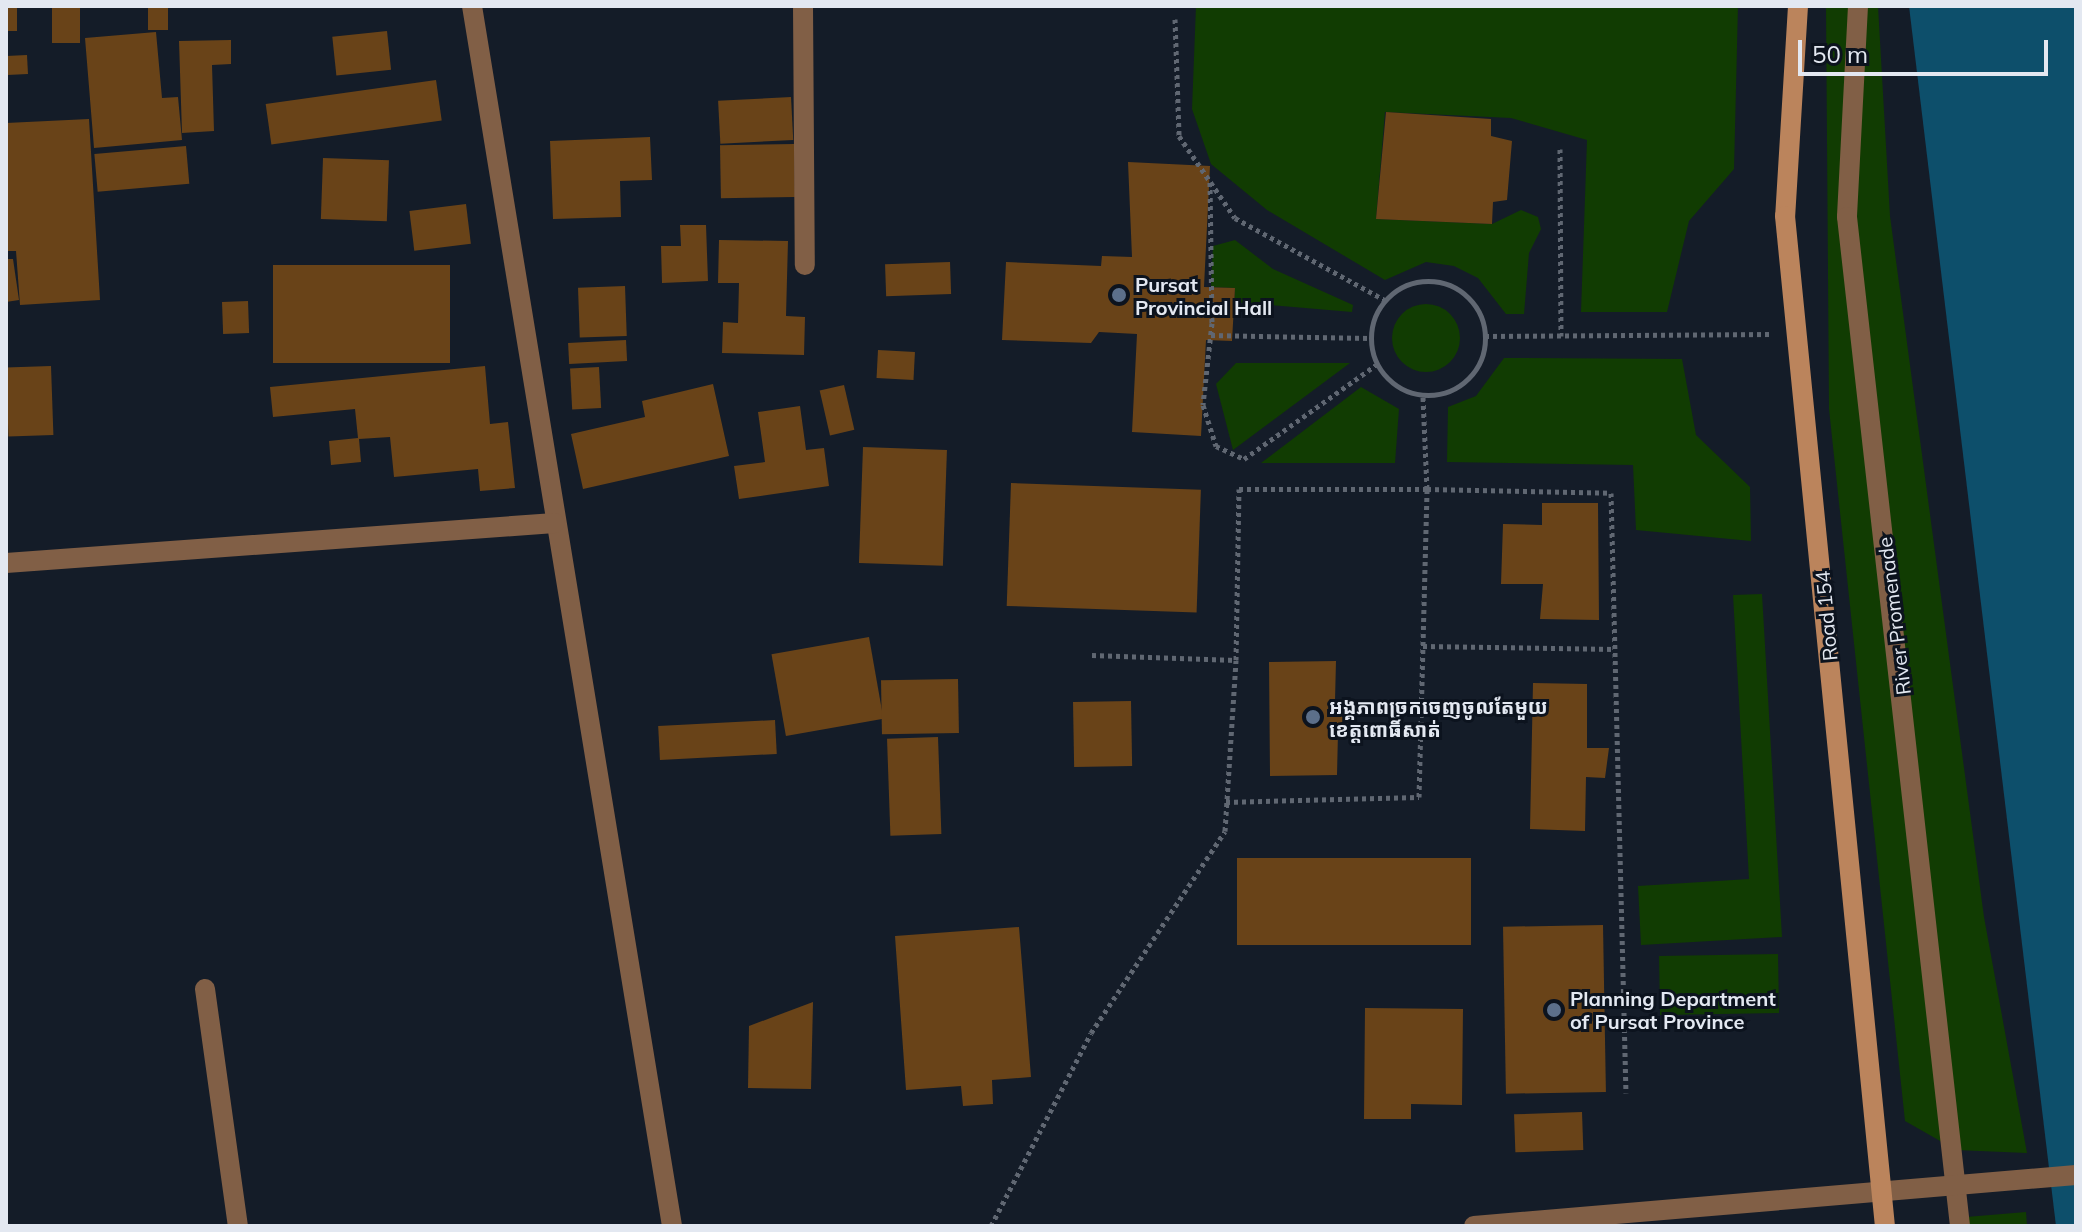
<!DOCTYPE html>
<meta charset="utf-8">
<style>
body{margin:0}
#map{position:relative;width:2082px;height:1232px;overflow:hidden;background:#141c28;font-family:Mulish,"Noto Sans Khmer",sans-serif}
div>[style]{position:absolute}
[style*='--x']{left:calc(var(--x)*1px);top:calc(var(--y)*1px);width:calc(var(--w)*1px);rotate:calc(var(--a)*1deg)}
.green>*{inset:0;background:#113c02;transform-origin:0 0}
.round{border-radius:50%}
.water>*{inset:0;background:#0d4f6b}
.building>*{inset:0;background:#694318;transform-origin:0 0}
.path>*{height:5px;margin-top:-2.5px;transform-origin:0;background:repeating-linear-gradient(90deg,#606772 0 4px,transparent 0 8px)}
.path>.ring{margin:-2.5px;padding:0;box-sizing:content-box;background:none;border:5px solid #606772;border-radius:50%}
.pedestrian>*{height:20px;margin:-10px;padding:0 10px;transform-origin:10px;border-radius:10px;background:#815f46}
.minor>*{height:20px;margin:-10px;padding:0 10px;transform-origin:10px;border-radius:10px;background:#815f46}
.tertiary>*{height:20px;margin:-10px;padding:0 10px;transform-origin:10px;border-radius:10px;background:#815f46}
.secondary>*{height:20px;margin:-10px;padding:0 10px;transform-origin:10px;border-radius:10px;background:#bb845c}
.dots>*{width:22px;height:22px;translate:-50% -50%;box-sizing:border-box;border:4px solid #0c131e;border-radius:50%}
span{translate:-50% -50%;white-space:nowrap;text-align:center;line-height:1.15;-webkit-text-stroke:6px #0c131e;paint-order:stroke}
.poi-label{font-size:20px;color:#e3e8f1;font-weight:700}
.left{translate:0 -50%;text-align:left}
.street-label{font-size:20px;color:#e3e8f1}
.frame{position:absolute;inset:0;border:8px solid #e3e8f1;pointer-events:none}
.scale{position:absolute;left:1798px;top:40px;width:250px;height:36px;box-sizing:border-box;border:4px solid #e3e8f1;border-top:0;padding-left:10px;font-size:24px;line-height:28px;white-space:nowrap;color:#e3e8f1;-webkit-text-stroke:6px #0c131e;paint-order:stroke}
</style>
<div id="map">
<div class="green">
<i style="clip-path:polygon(1196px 6px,1738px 6px,1734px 169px,1689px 221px,1667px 312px,1581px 312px,1587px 140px,1511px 118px,1385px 112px,1376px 219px,1492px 224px,1521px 210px,1538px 217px,1541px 229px,1529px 253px,1524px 314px,1506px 314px,1478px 278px,1454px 266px,1426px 262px,1385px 280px,1267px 210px,1211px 164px,1192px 109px)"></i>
<i style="clip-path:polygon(1826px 6px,1878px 6px,1890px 216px,1984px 917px,2027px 1153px,1956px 1150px,1905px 1121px,1829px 409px)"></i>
<i style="clip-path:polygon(1235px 240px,1273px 269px,1353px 305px,1352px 312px,1234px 302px,1235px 288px,1211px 287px,1213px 246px)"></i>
<i class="round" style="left:1392px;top:304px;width:68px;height:68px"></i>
<i style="clip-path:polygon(1504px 358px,1682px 359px,1696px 435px,1750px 487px,1751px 541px,1636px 530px,1633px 465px,1447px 462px,1448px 407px,1476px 396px)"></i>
<i style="clip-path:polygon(1236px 363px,1350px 363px,1233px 450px,1216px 384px)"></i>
<i style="clip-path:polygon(1361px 387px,1399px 409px,1395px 463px,1261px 463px)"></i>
<i style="clip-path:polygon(1762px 594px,1782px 937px,1641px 945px,1638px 886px,1749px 879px,1733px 595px)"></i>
<i style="left:1778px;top:954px;width:59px;height:119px;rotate:89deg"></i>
<i style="clip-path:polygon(2026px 1212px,2027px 1226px,1958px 1226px,1966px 1217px)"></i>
</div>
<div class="water">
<i style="clip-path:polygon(1909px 6px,2076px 6px,2076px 1226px,2056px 1226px)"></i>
</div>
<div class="building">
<i style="left:6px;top:6px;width:11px;height:25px"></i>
<i style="left:52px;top:6px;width:28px;height:37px"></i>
<i style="left:148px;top:6px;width:20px;height:24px"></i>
<i style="left:387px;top:31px;width:39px;height:55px;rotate:84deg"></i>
<i style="clip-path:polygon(156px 32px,162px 98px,178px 97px,182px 140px,94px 148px,85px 38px)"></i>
<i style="clip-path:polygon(231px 40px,231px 64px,212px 65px,214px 131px,182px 133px,179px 41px)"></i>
<i style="left:27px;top:55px;width:19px;height:21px;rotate:87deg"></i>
<i style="left:436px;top:80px;width:41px;height:172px;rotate:82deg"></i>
<i style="left:791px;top:97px;width:43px;height:73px;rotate:87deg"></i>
<i style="clip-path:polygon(1386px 112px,1491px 119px,1491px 136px,1512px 141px,1507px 200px,1493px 202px,1492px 224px,1376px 219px)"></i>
<i style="clip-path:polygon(89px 119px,100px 300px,20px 305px,16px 251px,6px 251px,6px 123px)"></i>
<i style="clip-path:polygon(650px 137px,652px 180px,620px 181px,621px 217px,553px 219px,550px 141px)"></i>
<i style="left:794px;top:144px;width:53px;height:74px;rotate:89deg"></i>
<i style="left:186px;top:146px;width:38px;height:92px;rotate:85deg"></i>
<i style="left:323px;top:158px;width:66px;height:61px;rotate:2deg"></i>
<i style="clip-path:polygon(1128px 162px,1210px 166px,1204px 287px,1235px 288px,1232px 341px,1206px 340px,1201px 436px,1132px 432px,1137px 334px,1099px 332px,1091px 343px,1002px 340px,1006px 262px,1101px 266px,1102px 256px,1132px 257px)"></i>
<i style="left:466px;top:204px;width:40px;height:57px;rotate:83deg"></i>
<i style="clip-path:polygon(680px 225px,706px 225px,708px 281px,662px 283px,661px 246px,681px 246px)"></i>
<i style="clip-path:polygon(719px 240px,788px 241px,786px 316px,805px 317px,804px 355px,722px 353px,723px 322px,738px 323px,739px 283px,718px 283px)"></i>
<i style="clip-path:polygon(6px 259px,13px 259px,19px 300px,6px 302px)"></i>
<i style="left:950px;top:262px;width:32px;height:65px;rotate:88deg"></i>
<i style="left:450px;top:265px;width:98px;height:177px;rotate:90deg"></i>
<i style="left:625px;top:286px;width:50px;height:47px;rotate:88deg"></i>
<i style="left:248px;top:301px;width:32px;height:26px;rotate:88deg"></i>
<i style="left:626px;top:340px;width:21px;height:58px;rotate:87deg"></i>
<i style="left:878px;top:350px;width:37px;height:28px;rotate:3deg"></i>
<i style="left:51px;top:366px;width:69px;height:45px;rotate:88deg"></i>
<i style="clip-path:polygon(485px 366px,490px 424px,508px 422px,515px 488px,480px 491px,478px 469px,394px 477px,390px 437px,359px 439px,361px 462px,331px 465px,329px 441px,358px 438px,355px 409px,273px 417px,270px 387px)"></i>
<i style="left:599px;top:367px;width:41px;height:29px;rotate:87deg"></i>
<i style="clip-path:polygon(713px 384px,729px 456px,583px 489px,571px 434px,645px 417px,642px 401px)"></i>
<i style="left:844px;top:385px;width:46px;height:25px;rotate:77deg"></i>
<i style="clip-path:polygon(800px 406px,806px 450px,824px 448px,829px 486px,739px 499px,734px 466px,765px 462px,758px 412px)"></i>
<i style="left:863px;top:447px;width:84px;height:116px;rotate:2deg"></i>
<i style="left:1011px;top:483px;width:190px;height:123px;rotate:2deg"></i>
<i style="clip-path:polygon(1542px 503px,1598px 503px,1599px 620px,1540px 619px,1543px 584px,1501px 584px,1503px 524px,1542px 525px)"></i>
<i style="left:869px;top:637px;width:83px;height:99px;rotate:80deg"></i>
<i style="clip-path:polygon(1336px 661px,1335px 701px,1356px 701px,1356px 733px,1338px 733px,1337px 775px,1270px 776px,1269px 662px)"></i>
<i style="left:958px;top:679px;width:54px;height:77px;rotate:89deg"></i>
<i style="clip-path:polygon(1533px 683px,1587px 684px,1587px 748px,1609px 748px,1605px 778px,1586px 777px,1585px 831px,1530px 829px)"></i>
<i style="left:1131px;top:701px;width:65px;height:58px;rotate:89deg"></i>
<i style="left:775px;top:720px;width:34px;height:117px;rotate:87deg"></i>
<i style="left:938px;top:737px;width:97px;height:51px;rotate:88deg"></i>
<i style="left:1471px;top:858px;width:87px;height:234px;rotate:90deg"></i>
<i style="left:1603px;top:925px;width:167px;height:100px;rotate:89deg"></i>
<i style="clip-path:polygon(1019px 927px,1031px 1077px,992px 1080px,993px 1104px,963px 1106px,961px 1086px,906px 1090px,895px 936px)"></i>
<i style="clip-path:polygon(813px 1002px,811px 1089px,748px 1088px,749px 1026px)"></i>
<i style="clip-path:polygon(1365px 1008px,1463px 1009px,1462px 1105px,1411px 1104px,1411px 1119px,1364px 1119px)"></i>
<i style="left:1582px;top:1112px;width:38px;height:68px;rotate:88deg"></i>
</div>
<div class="path">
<i style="--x:1175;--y:19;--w:117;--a:88"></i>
<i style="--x:1179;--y:136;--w:99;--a:55.7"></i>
<i style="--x:1235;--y:218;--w:171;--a:28.7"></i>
<i style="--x:1560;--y:149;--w:187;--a:89.7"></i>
<i style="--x:1210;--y:182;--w:141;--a:89.2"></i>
<i style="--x:1212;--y:323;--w:82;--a:96.3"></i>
<i style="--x:1203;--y:405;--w:43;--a:72.4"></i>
<i style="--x:1216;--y:446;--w:31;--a:25"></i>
<i style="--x:1244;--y:459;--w:162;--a:-35.5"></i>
<i class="ring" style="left:1371px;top:281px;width:109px;height:109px"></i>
<i style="--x:1211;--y:335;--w:159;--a:1.1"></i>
<i style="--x:1485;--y:336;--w:287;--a:-0.4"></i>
<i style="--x:1423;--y:646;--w:191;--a:0.9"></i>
<i style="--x:1092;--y:655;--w:144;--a:2"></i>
<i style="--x:1236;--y:660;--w:171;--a:-89"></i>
<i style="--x:1239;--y:489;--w:188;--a:0"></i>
<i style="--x:1427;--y:489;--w:93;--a:-92.5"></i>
<i style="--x:1226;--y:802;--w:193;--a:-1.5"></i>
<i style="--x:1419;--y:797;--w:308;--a:-88.5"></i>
<i style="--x:1427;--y:489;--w:184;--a:1.2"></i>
<i style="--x:1611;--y:493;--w:600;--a:88.57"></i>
<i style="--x:991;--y:1226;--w:217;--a:-62.6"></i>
<i style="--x:1091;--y:1033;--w:242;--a:-56.4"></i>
<i style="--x:1225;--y:831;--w:171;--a:-86.3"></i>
</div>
<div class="pedestrian">
<i style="--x:1858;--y:6;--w:211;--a:93"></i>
<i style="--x:1847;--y:217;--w:1015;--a:83.61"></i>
</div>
<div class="minor">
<i style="--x:472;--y:6;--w:1236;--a:80.69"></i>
<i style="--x:803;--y:6;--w:259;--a:89.6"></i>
<i style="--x:6;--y:563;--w:550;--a:-4.17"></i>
<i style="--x:205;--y:989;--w:239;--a:82.1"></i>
</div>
<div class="tertiary">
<i style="--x:1474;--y:1226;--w:604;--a:-4.84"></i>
</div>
<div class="secondary">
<i style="--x:1798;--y:6;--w:210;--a:93.5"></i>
<i style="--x:1785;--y:216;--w:1015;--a:84.35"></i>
</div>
<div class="dots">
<i style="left:1119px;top:295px;background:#5c6f8a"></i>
<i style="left:1313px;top:717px;background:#5c6f8a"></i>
<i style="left:1554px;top:1010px;background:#5c6f8a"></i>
</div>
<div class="poi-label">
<span class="left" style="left:1135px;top:296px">Pursat<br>Provincial Hall</span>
<span class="left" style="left:1329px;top:718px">អង្គភាពច្រកចេញចូលតែមួយ<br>ខេត្តពោធិ៍សាត់</span>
<span class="left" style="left:1570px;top:1010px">Planning Department<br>of Pursat Province</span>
</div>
<div class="street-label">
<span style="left:1826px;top:616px;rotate:-95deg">Road 154</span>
<span style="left:1894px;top:616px;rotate:-97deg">River Promenade</span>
</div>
<div class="frame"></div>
<div class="scale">50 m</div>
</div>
